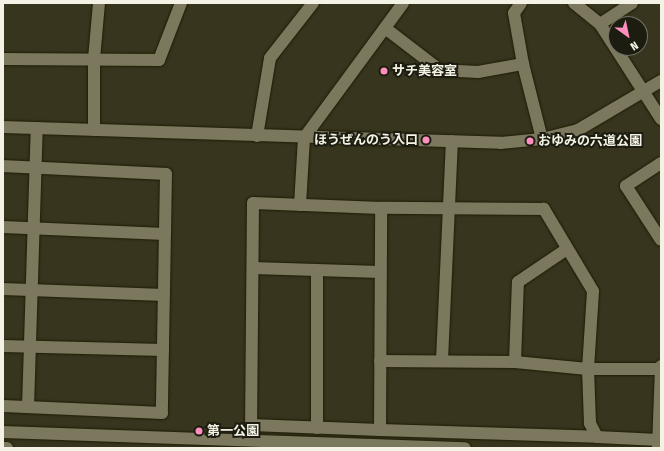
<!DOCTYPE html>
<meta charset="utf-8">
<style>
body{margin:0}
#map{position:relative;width:664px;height:451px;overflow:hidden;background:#37351d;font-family:"Fira Sans Condensed","Noto Sans JP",sans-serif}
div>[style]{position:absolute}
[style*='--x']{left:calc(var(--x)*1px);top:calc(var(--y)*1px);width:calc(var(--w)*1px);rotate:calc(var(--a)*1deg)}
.roads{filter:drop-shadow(0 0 1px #1f1c05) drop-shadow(0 0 1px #1f1c05)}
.minor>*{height:12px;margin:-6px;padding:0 6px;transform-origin:6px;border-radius:6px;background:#7b785e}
.dots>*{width:11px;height:11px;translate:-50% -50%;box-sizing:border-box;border:2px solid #1d1c11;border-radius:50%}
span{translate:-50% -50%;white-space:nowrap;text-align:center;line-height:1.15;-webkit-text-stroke:4px #1d1c11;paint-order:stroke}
.poi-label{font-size:13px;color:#f4f2e4;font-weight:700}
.left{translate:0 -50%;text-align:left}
.right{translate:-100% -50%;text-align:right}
.frame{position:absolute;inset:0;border:4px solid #f4f2e4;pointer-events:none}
.north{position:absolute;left:608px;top:16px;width:40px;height:40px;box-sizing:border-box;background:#1d1c11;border:1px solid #737265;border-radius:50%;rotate:147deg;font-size:11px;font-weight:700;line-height:16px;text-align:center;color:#f4f2e4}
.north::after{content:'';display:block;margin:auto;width:14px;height:18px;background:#fd8ebe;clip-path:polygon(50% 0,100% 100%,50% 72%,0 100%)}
</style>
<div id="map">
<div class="roads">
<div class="minor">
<i style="--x:521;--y:3;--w:12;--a:125"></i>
<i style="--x:514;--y:13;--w:52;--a:80"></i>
<i style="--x:523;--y:64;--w:77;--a:75.8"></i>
<i style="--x:574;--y:3;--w:33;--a:39"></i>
<i style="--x:600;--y:24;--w:113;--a:57.3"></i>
<i style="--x:600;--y:24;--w:38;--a:-33"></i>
<i style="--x:385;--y:28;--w:69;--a:37.4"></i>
<i style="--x:440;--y:70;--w:38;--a:3"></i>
<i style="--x:478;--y:72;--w:46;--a:-10.1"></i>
<i style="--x:3;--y:59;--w:156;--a:0.4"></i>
<i style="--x:159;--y:60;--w:61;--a:-68.9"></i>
<i style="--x:3;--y:127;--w:498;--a:1.8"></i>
<i style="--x:501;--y:143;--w:41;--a:-5.6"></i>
<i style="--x:542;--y:139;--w:37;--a:-14"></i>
<i style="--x:578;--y:130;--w:96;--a:-30.6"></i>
<i style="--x:94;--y:130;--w:71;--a:-90"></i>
<i style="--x:94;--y:59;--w:56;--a:-84.9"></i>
<i style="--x:257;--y:136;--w:79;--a:-80.5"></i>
<i style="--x:270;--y:58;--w:70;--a:-52"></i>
<i style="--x:661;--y:163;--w:42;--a:146.7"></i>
<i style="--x:626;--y:186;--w:64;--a:57.1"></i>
<i style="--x:3;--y:166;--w:163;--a:2.8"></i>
<i style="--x:166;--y:174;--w:239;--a:91"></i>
<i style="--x:162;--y:413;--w:159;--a:-177.5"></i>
<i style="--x:300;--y:205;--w:67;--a:-86.6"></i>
<i style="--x:304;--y:138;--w:167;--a:-53.7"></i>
<i style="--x:3;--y:227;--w:162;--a:2.5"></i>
<i style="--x:253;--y:268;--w:127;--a:1.8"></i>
<i style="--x:317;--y:271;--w:157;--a:90"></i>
<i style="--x:3;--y:289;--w:161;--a:2.1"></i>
<i style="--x:3;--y:346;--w:160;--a:1.4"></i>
<i style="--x:442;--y:360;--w:219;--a:-87.4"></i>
<i style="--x:380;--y:361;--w:135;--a:0.4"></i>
<i style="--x:515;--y:362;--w:73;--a:5.5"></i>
<i style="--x:588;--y:369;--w:73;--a:0"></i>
<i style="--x:515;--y:362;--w:80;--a:-87.9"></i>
<i style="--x:518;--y:282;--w:59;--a:-34"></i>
<i style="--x:28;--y:407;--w:279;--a:-88.2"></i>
<i style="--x:380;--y:430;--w:222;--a:-89.7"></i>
<i style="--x:3;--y:432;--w:462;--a:2"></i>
<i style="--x:597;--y:437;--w:16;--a:-117"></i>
<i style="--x:590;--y:423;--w:54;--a:-92.1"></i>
<i style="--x:588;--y:369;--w:78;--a:-86.3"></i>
<i style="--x:593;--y:291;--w:96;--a:-120.9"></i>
<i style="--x:544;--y:209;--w:163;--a:-179.6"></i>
<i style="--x:381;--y:208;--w:128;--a:-177.8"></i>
<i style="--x:253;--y:203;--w:222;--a:90.5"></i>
<i style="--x:251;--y:425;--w:129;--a:2.2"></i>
<i style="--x:380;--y:430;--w:217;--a:1.8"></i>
<i style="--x:597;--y:437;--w:62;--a:2.8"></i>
<i style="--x:3;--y:448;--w:4;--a:0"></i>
<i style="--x:658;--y:448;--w:82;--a:-87.9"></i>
</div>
</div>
<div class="dots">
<i style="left:384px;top:71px;background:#fd8ebe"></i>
<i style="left:426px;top:140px;background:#fd8ebe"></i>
<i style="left:530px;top:141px;background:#fd8ebe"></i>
<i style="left:199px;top:431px;background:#fd8ebe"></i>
</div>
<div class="poi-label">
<span class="left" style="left:392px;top:71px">サチ美容室</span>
<span class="right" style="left:418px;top:140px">ほうぜんのう入口</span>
<span class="left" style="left:538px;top:141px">おゆみの六道公園</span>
<span class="left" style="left:207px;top:431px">第一公園</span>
</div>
<div class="frame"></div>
<div class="north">N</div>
</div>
